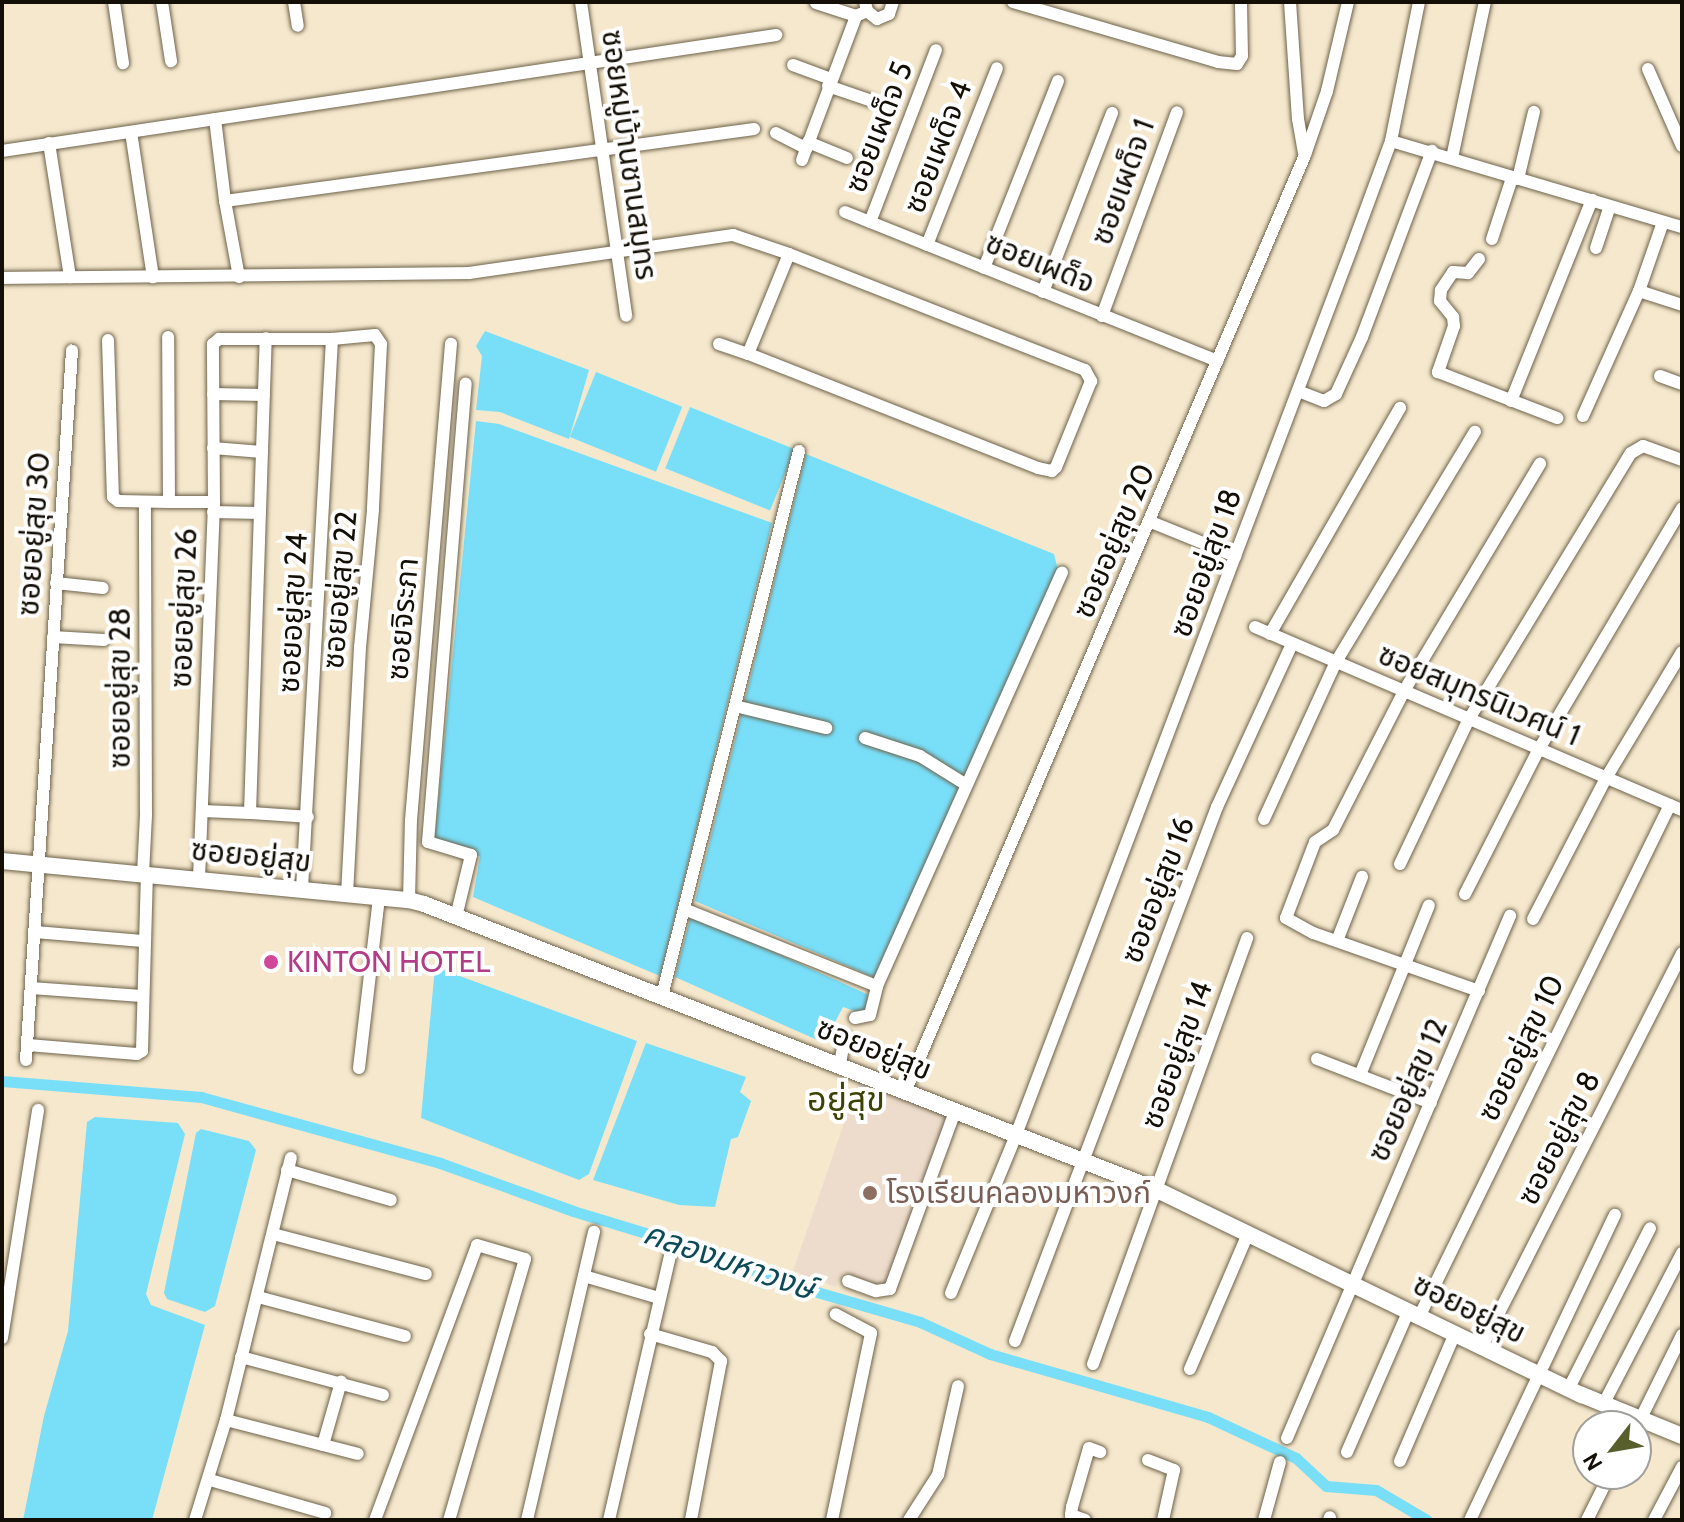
<!DOCTYPE html>
<meta charset="utf-8">
<style>
body{margin:0}
#map{position:relative;width:1684px;height:1522px;overflow:hidden;background:#f5e8cd;font-family:Cabin,"Noto Sans Thai",sans-serif}
div>[style]{position:absolute}
[style*='--x']{left:calc(var(--x)*1px);top:calc(var(--y)*1px);width:calc(var(--w)*1px);rotate:calc(var(--a)*1deg)}
.education>*{inset:0;background:#eddccb}
.water>*{inset:0;background:#79dff9;transform-origin:0 0}
.canal>*{height:11px;margin:-5.5px;padding:0 5.5px;transform-origin:5.5px;border-radius:5.5px;background:#79dff9}
.roads{filter:drop-shadow(0 0 2px #6d624a) drop-shadow(0 0 2px #6d624a)}
.minor>*{height:12px;margin:-6px;padding:0 6px;transform-origin:6px;border-radius:6px;background:#fff}
.tertiary>*{height:16px;margin:-8px;padding:0 8px;transform-origin:8px;border-radius:8px;background:#fff}
.dots>*{width:22px;height:22px;translate:-50% -50%;box-sizing:border-box;border:4px solid #fff;border-radius:50%}
span{translate:-50% -50%;white-space:nowrap;text-align:center;line-height:1.15;-webkit-text-stroke:8px #fff;paint-order:stroke}
.street-label{font-size:30px;color:#130f06}
.hotel-label{font-size:30px;color:#b23c85}
.left{translate:0 -50%;text-align:left}
.education-label{font-size:30px;color:#785e54}
.water-label{font-size:32px;color:#0c4a58;font-style:italic}
.quarter-label{font-size:34px;color:#3c4203}
.frame{position:absolute;inset:0;border:4px solid #130f06;pointer-events:none}
.north{position:absolute;left:1572px;top:1410px;width:80px;height:80px;box-sizing:border-box;background:#fff;border:2px solid #a19f9b;border-radius:50%;rotate:239deg;font-size:22px;font-weight:700;line-height:32px;text-align:center;color:#130f06}
.north::after{content:'';display:block;margin:auto;width:28px;height:36px;background:#585e2c;clip-path:polygon(50% 0,100% 100%,50% 72%,0 100%)}
</style>
<div id="map">
<div class="education">
<i style="clip-path:polygon(859px 1080px,948px 1115px,884px 1288px,844px 1272px,836px 1287px,793px 1271px)"></i>
</div>
<div class="water">
<i style="clip-path:polygon(485px 331px,589px 370px,569px 439px,500px 412px,476px 410px,482px 356px,476px 346px)"></i>
<i style="left:596px;top:372px;width:93px;height:70px;rotate:22deg"></i>
<i style="left:690px;top:407px;width:113px;height:66px;rotate:22deg"></i>
<i style="clip-path:polygon(476px 421px,499px 424px,772px 523px,660px 976px,473px 897px,480px 856px,434px 844px)"></i>
<i style="clip-path:polygon(806px 454px,1054px 554px,1058px 570px,880px 980px,695px 901px)"></i>
<i style="clip-path:polygon(697px 917px,871px 996px,863px 1014px,843px 1007px,824px 1043px,675px 977px,690px 919px)"></i>
<i style="clip-path:polygon(435px 967px,637px 1041px,589px 1174px,579px 1180px,421px 1118px)"></i>
<i style="clip-path:polygon(646px 1043px,746px 1077px,740px 1092px,751px 1101px,738px 1137px,731px 1139px,715px 1207px,679px 1205px,593px 1180px)"></i>
<i style="clip-path:polygon(95px 1117px,178px 1123px,185px 1134px,146px 1294px,151px 1305px,205px 1325px,152px 1520px,23px 1520px,44px 1416px,68px 1331px,87px 1122px)"></i>
<i style="clip-path:polygon(201px 1129px,249px 1141px,256px 1150px,215px 1306px,205px 1312px,167px 1299px,164px 1293px,196px 1133px)"></i>
</div>
<div class="canal">
<i style="--x:2;--y:1081;--w:200;--a:4.6"></i>
<i style="--x:201;--y:1097;--w:248;--a:15.4"></i>
<i style="--x:440;--y:1163;--w:141;--a:19.8"></i>
<i style="--x:573;--y:1211;--w:144;--a:16.9"></i>
<i style="--x:711;--y:1253;--w:81;--a:21.8"></i>
<i style="--x:786;--y:1283;--w:140;--a:16.2"></i>
<i style="--x:920;--y:1322;--w:77;--a:24.6"></i>
<i style="--x:990;--y:1354;--w:227;--a:16.1"></i>
<i style="--x:1208;--y:1417;--w:97;--a:25"></i>
<i style="--x:1296;--y:1458;--w:41;--a:43"></i>
<i style="--x:1326;--y:1486;--w:50;--a:4.6"></i>
<i style="--x:1376;--y:1490;--w:59;--a:30.5"></i>
</div>
<div class="roads">
<div class="minor">
<i style="--x:114;--y:2;--w:62;--a:81.6"></i>
<i style="--x:162;--y:2;--w:60;--a:81.3"></i>
<i style="--x:294;--y:2;--w:24;--a:81"></i>
<i style="--x:581;--y:2;--w:317;--a:81.8"></i>
<i style="--x:865;--y:2;--w:9;--a:77"></i>
<i style="--x:867;--y:11;--w:13;--a:39"></i>
<i style="--x:877;--y:19;--w:13;--a:-23"></i>
<i style="--x:889;--y:14;--w:13;--a:-72"></i>
<i style="--x:1013;--y:2;--w:214;--a:16.3"></i>
<i style="--x:1218;--y:62;--w:19;--a:6"></i>
<i style="--x:1237;--y:64;--w:9;--a:-58"></i>
<i style="--x:1242;--y:56;--w:54;--a:-91.1"></i>
<i style="--x:1290;--y:2;--w:117;--a:86.1"></i>
<i style="--x:1298;--y:119;--w:34;--a:80"></i>
<i style="--x:816;--y:3;--w:42;--a:18"></i>
<i style="--x:793;--y:65;--w:40;--a:20.2"></i>
<i style="--x:1648;--y:69;--w:84;--a:66.2"></i>
<i style="--x:828;--y:86;--w:46;--a:18.8"></i>
<i style="--x:215;--y:119;--w:83;--a:83"></i>
<i style="--x:131;--y:132;--w:147;--a:81.4"></i>
<i style="--x:776;--y:133;--w:34;--a:27"></i>
<i style="--x:1391;--y:141;--w:303;--a:16.5"></i>
<i style="--x:808;--y:142;--w:42;--a:22.3"></i>
<i style="--x:49;--y:143;--w:136;--a:81.1"></i>
<i style="--x:2;--y:151;--w:783;--a:-8.52"></i>
<i style="--x:1452;--y:158;--w:159;--a:-78.1"></i>
<i style="--x:802;--y:160;--w:154;--a:-69.4"></i>
<i style="--x:856;--y:16;--w:12;--a:-24"></i>
<i style="--x:1518;--y:179;--w:69;--a:-76.6"></i>
<i style="--x:845;--y:212;--w:401;--a:21.8"></i>
<i style="--x:870;--y:222;--w:184;--a:-69"></i>
<i style="--x:1492;--y:239;--w:64;--a:-71.8"></i>
<i style="--x:927;--y:245;--w:190;--a:-68.4"></i>
<i style="--x:1596;--y:248;--w:44;--a:-71.6"></i>
<i style="--x:1479;--y:259;--w:18;--a:128"></i>
<i style="--x:1468;--y:273;--w:15;--a:-176"></i>
<i style="--x:1453;--y:272;--w:22;--a:124"></i>
<i style="--x:1441;--y:290;--w:11;--a:95"></i>
<i style="--x:1440;--y:301;--w:21;--a:51"></i>
<i style="--x:1453;--y:317;--w:9;--a:84"></i>
<i style="--x:1454;--y:326;--w:49;--a:109.2"></i>
<i style="--x:1438;--y:372;--w:128;--a:21.1"></i>
<i style="--x:984;--y:268;--w:201;--a:-68.4"></i>
<i style="--x:239;--y:277;--w:77;--a:-100.4"></i>
<i style="--x:225;--y:201;--w:534;--a:-7.75"></i>
<i style="--x:2;--y:278;--w:467;--a:-0.6"></i>
<i style="--x:469;--y:273;--w:267;--a:-8.2"></i>
<i style="--x:733;--y:235;--w:59;--a:18.7"></i>
<i style="--x:789;--y:254;--w:318;--a:21.4"></i>
<i style="--x:1085;--y:370;--w:13;--a:61"></i>
<i style="--x:1091;--y:381;--w:93;--a:112.1"></i>
<i style="--x:1056;--y:467;--w:6;--a:135"></i>
<i style="--x:1052;--y:471;--w:14;--a:-168"></i>
<i style="--x:1038;--y:468;--w:312;--a:-158.5"></i>
<i style="--x:748;--y:354;--w:108;--a:-67.7"></i>
<i style="--x:1639;--y:291;--w:45;--a:18"></i>
<i style="--x:1043;--y:292;--w:192;--a:-68.9"></i>
<i style="--x:1102;--y:316;--w:217;--a:-69.8"></i>
<i style="--x:108;--y:340;--w:157;--a:88.2"></i>
<i style="--x:113;--y:497;--w:6;--a:39"></i>
<i style="--x:118;--y:501;--w:51;--a:1.1"></i>
<i style="--x:169;--y:502;--w:165;--a:-90.3"></i>
<i style="--x:719;--y:344;--w:31;--a:19"></i>
<i style="--x:1660;--y:376;--w:23;--a:20"></i>
<i style="--x:1298;--y:391;--w:28;--a:21"></i>
<i style="--x:1324;--y:401;--w:14;--a:-30"></i>
<i style="--x:1336;--y:394;--w:63;--a:-65.5"></i>
<i style="--x:1362;--y:337;--w:199;--a:-69.4"></i>
<i style="--x:213;--y:394;--w:51;--a:1.1"></i>
<i style="--x:1511;--y:401;--w:217;--a:-68.1"></i>
<i style="--x:1583;--y:416;--w:137;--a:-65.9"></i>
<i style="--x:1639;--y:291;--w:73;--a:-70.8"></i>
<i style="--x:213;--y:448;--w:49;--a:4.7"></i>
<i style="--x:169;--y:502;--w:45;--a:0"></i>
<i style="--x:213;--y:512;--w:47;--a:1.2"></i>
<i style="--x:1151;--y:522;--w:91;--a:22"></i>
<i style="--x:56;--y:583;--w:47;--a:6.1"></i>
<i style="--x:1255;--y:627;--w:465;--a:23.2"></i>
<i style="--x:1270;--y:634;--w:261;--a:-60.1"></i>
<i style="--x:53;--y:637;--w:51;--a:3.4"></i>
<i style="--x:735;--y:706;--w:94;--a:13.6"></i>
<i style="--x:865;--y:738;--w:58;--a:18.1"></i>
<i style="--x:920;--y:756;--w:53;--a:31.9"></i>
<i style="--x:203;--y:811;--w:47;--a:2.4"></i>
<i style="--x:250;--y:813;--w:475;--a:-88.1"></i>
<i style="--x:250;--y:813;--w:58;--a:3.9"></i>
<i style="--x:1264;--y:819;--w:173;--a:-65.4"></i>
<i style="--x:1336;--y:662;--w:269;--a:-58.9"></i>
<i style="--x:1400;--y:864;--w:161;--a:-64.6"></i>
<i style="--x:1469;--y:719;--w:311;--a:-58.7"></i>
<i style="--x:1631;--y:453;--w:14;--a:-30"></i>
<i style="--x:1643;--y:446;--w:41;--a:19.7"></i>
<i style="--x:143;--y:874;--w:59;--a:-87.1"></i>
<i style="--x:146;--y:815;--w:313;--a:-90.2"></i>
<i style="--x:199;--y:878;--w:376;--a:-87.7"></i>
<i style="--x:214;--y:502;--w:158;--a:-90.4"></i>
<i style="--x:213;--y:344;--w:8;--a:-40"></i>
<i style="--x:219;--y:339;--w:113;--a:0"></i>
<i style="--x:332;--y:339;--w:43;--a:-5.3"></i>
<i style="--x:375;--y:335;--w:11;--a:56"></i>
<i style="--x:381;--y:344;--w:166;--a:92.8"></i>
<i style="--x:373;--y:510;--w:138;--a:95.4"></i>
<i style="--x:360;--y:647;--w:247;--a:93"></i>
<i style="--x:302;--y:889;--w:551;--a:-86.88"></i>
<i style="--x:1465;--y:894;--w:163;--a:-63"></i>
<i style="--x:1539;--y:749;--w:280;--a:-59.3"></i>
<i style="--x:409;--y:900;--w:80;--a:-88.6"></i>
<i style="--x:411;--y:820;--w:478;--a:-85.2"></i>
<i style="--x:684;--y:909;--w:208;--a:21.8"></i>
<i style="--x:877;--y:986;--w:453;--a:-65.9"></i>
<i style="--x:456;--y:917;--w:64;--a:-76.4"></i>
<i style="--x:471;--y:855;--w:45;--a:-163.2"></i>
<i style="--x:428;--y:842;--w:460;--a:-85.3"></i>
<i style="--x:1533;--y:919;--w:159;--a:-62.6"></i>
<i style="--x:1606;--y:778;--w:147;--a:-58.9"></i>
<i style="--x:35;--y:932;--w:108;--a:4.8"></i>
<i style="--x:1337;--y:941;--w:69;--a:-68.7"></i>
<i style="--x:31;--y:988;--w:111;--a:4.1"></i>
<i style="--x:1479;--y:991;--w:176;--a:-160.7"></i>
<i style="--x:1313;--y:933;--w:31;--a:-151"></i>
<i style="--x:1286;--y:918;--w:81;--a:-69.1"></i>
<i style="--x:1315;--y:842;--w:22;--a:-34"></i>
<i style="--x:1333;--y:830;--w:156;--a:-62.9"></i>
<i style="--x:1404;--y:691;--w:265;--a:-59.1"></i>
<i style="--x:662;--y:996;--w:562;--a:-75.89"></i>
<i style="--x:855;--y:1018;--w:15;--a:-11"></i>
<i style="--x:870;--y:1015;--w:30;--a:-76"></i>
<i style="--x:28;--y:1045;--w:109;--a:4.7"></i>
<i style="--x:137;--y:1054;--w:6;--a:-31"></i>
<i style="--x:142;--y:1051;--w:178;--a:-88.4"></i>
<i style="--x:1317;--y:1059;--w:122;--a:21.1"></i>
<i style="--x:26;--y:1060;--w:711;--a:-86.29"></i>
<i style="--x:840;--y:1064;--w:28;--a:-80"></i>
<i style="--x:359;--y:1068;--w:172;--a:-83.3"></i>
<i style="--x:1360;--y:1075;--w:183;--a:-67.9"></i>
<i style="--x:905;--y:1092;--w:1019;--a:-66.88"></i>
<i style="--x:1305;--y:155;--w:68;--a:-71"></i>
<i style="--x:1327;--y:91;--w:91;--a:-76.7"></i>
<i style="--x:287;--y:1170;--w:108;--a:16.1"></i>
<i style="--x:273;--y:1234;--w:158;--a:14.7"></i>
<i style="--x:584;--y:1276;--w:78;--a:16.3"></i>
<i style="--x:848;--y:1281;--w:30;--a:20"></i>
<i style="--x:876;--y:1291;--w:14;--a:-8"></i>
<i style="--x:890;--y:1289;--w:189;--a:-69.9"></i>
<i style="--x:951;--y:1293;--w:171;--a:-67.6"></i>
<i style="--x:1016;--y:1135;--w:949;--a:-69.27"></i>
<i style="--x:1352;--y:247;--w:113;--a:-69.8"></i>
<i style="--x:1391;--y:141;--w:142;--a:-78.6"></i>
<i style="--x:258;--y:1297;--w:152;--a:14.9"></i>
<i style="--x:1420;--y:1315;--w:568;--a:-63.89"></i>
<i style="--x:650;--y:1334;--w:65;--a:16.2"></i>
<i style="--x:712;--y:1352;--w:13;--a:45"></i>
<i style="--x:721;--y:1361;--w:162;--a:100.7"></i>
<i style="--x:2;--y:1338;--w:231;--a:-81"></i>
<i style="--x:1015;--y:1341;--w:571;--a:-69.28"></i>
<i style="--x:1217;--y:807;--w:179;--a:-65.3"></i>
<i style="--x:1482;--y:1346;--w:441;--a:-63"></i>
<i style="--x:241;--y:1357;--w:147;--a:15"></i>
<i style="--x:1093;--y:1364;--w:453;--a:-70.1"></i>
<i style="--x:1190;--y:1369;--w:147;--a:-66.8"></i>
<i style="--x:1569;--y:1388;--w:179;--a:-63.1"></i>
<i style="--x:1604;--y:1403;--w:169;--a:-62.5"></i>
<i style="--x:1641;--y:1418;--w:93;--a:-63.7"></i>
<i style="--x:226;--y:1420;--w:136;--a:14.4"></i>
<i style="--x:1287;--y:1438;--w:568;--a:-66.87"></i>
<i style="--x:323;--y:1445;--w:66;--a:-74.1"></i>
<i style="--x:1347;--y:1452;--w:155;--a:-66.4"></i>
<i style="--x:1148;--y:1460;--w:28;--a:21"></i>
<i style="--x:1174;--y:1470;--w:51;--a:102.4"></i>
<i style="--x:1400;--y:1461;--w:139;--a:-66.7"></i>
<i style="--x:210;--y:1480;--w:120;--a:16"></i>
<i style="--x:195;--y:1520;--w:105;--a:-72.8"></i>
<i style="--x:226;--y:1420;--w:270;--a:-76.1"></i>
<i style="--x:375;--y:1520;--w:293;--a:-69.6"></i>
<i style="--x:477;--y:1245;--w:50;--a:16.3"></i>
<i style="--x:525;--y:1259;--w:272;--a:106.2"></i>
<i style="--x:527;--y:1520;--w:296;--a:-76.9"></i>
<i style="--x:609;--y:1520;--w:275;--a:-77"></i>
<i style="--x:832;--y:1520;--w:191;--a:-78.2"></i>
<i style="--x:871;--y:1333;--w:40;--a:-152"></i>
<i style="--x:909;--y:1520;--w:54;--a:-57.2"></i>
<i style="--x:938;--y:1475;--w:91;--a:-77.3"></i>
<i style="--x:1085;--y:1520;--w:15;--a:-160"></i>
<i style="--x:1071;--y:1515;--w:8;--a:-83"></i>
<i style="--x:1072;--y:1507;--w:61;--a:-73.9"></i>
<i style="--x:1089;--y:1448;--w:12;--a:20"></i>
<i style="--x:1264;--y:1520;--w:60;--a:-74.6"></i>
<i style="--x:1329;--y:1520;--w:3;--a:-72"></i>
<i style="--x:1470;--y:1520;--w:338;--a:-64.6"></i>
<i style="--x:1587;--y:1520;--w:51;--a:-63.4"></i>
<i style="--x:1654;--y:1520;--w:60;--a:-62.2"></i>
</div>
<div class="tertiary">
<i style="--x:2;--y:861;--w:409;--a:5.5"></i>
<i style="--x:409;--y:900;--w:16;--a:15"></i>
<i style="--x:424;--y:904;--w:785;--a:21.3"></i>
<i style="--x:1155;--y:1189;--w:474;--a:25.8"></i>
<i style="--x:1582;--y:1395;--w:108;--a:22.3"></i>
</div>
</div>
<div class="dots">
<i style="left:271px;top:962px;background:#d1479c"></i>
<i style="left:870px;top:1193px;background:#8d6e63"></i>
</div>
<div class="street-label">
<span style="left:879px;top:127px;rotate:-69deg">ซอยเผด็จ 5</span>
<span style="left:938px;top:147px;rotate:-69deg">ซอยเผด็จ 4</span>
<span style="left:629px;top:155px;rotate:82deg">ซอยหมู่บ้านชานสมุทร</span>
<span style="left:1123px;top:182px;rotate:-70deg">ซอยเผด็จ 1</span>
<span style="left:1040px;top:263px;rotate:22deg">ซอยเผด็จ</span>
<span style="left:34px;top:534px;rotate:-86deg">ซอยอยู่สุข 30</span>
<span style="left:1114px;top:541px;rotate:-67deg">ซอยอยู่สุข 20</span>
<span style="left:1206px;top:563px;rotate:-70deg">ซอยอยู่สุข 18</span>
<span style="left:340px;top:590px;rotate:-85deg">ซอยอยู่สุข 22</span>
<span style="left:184px;top:608px;rotate:-88deg">ซอยอยู่สุข 26</span>
<span style="left:293px;top:613px;rotate:-87deg">ซอยอยู่สุข 24</span>
<span style="left:403px;top:619px;rotate:-85deg">ซอยจิระภา</span>
<span style="left:120px;top:688px;rotate:-90deg">ซอยอยู่สุข 28</span>
<span style="left:1479px;top:695px;rotate:23deg">ซอยสมุทรนิเวศน์ 1</span>
<span style="left:251px;top:856px;rotate:6deg">ซอยอยู่สุข</span>
<span style="left:1158px;top:890px;rotate:-69deg">ซอยอยู่สุข 16</span>
<span style="left:1521px;top:1048px;rotate:-64deg">ซอยอยู่สุข 10</span>
<span style="left:874px;top:1049px;rotate:22deg">ซอยอยู่สุข</span>
<span style="left:1177px;top:1055px;rotate:-70deg">ซอยอยู่สุข 14</span>
<span style="left:1408px;top:1090px;rotate:-66deg">ซอยอยู่สุข 12</span>
<span style="left:1559px;top:1138px;rotate:-63deg">ซอยอยู่สุข 8</span>
<span style="left:1469px;top:1309px;rotate:26deg">ซอยอยู่สุข</span>
</div>
<div class="hotel-label">
<span class="left" style="left:287px;top:962px">KINTON HOTEL</span>
</div>
<div class="education-label">
<span class="left" style="left:886px;top:1193px">โรงเรียนคลองมหาวงก์</span>
</div>
<div class="water-label">
<span style="left:729px;top:1261px;rotate:19deg">คลองมหาวงษ์</span>
</div>
<div class="quarter-label">
<span style="left:846px;top:1100px">อยู่สุข</span>
</div>
<div class="frame"></div>
<div class="north">N</div>
</div>
